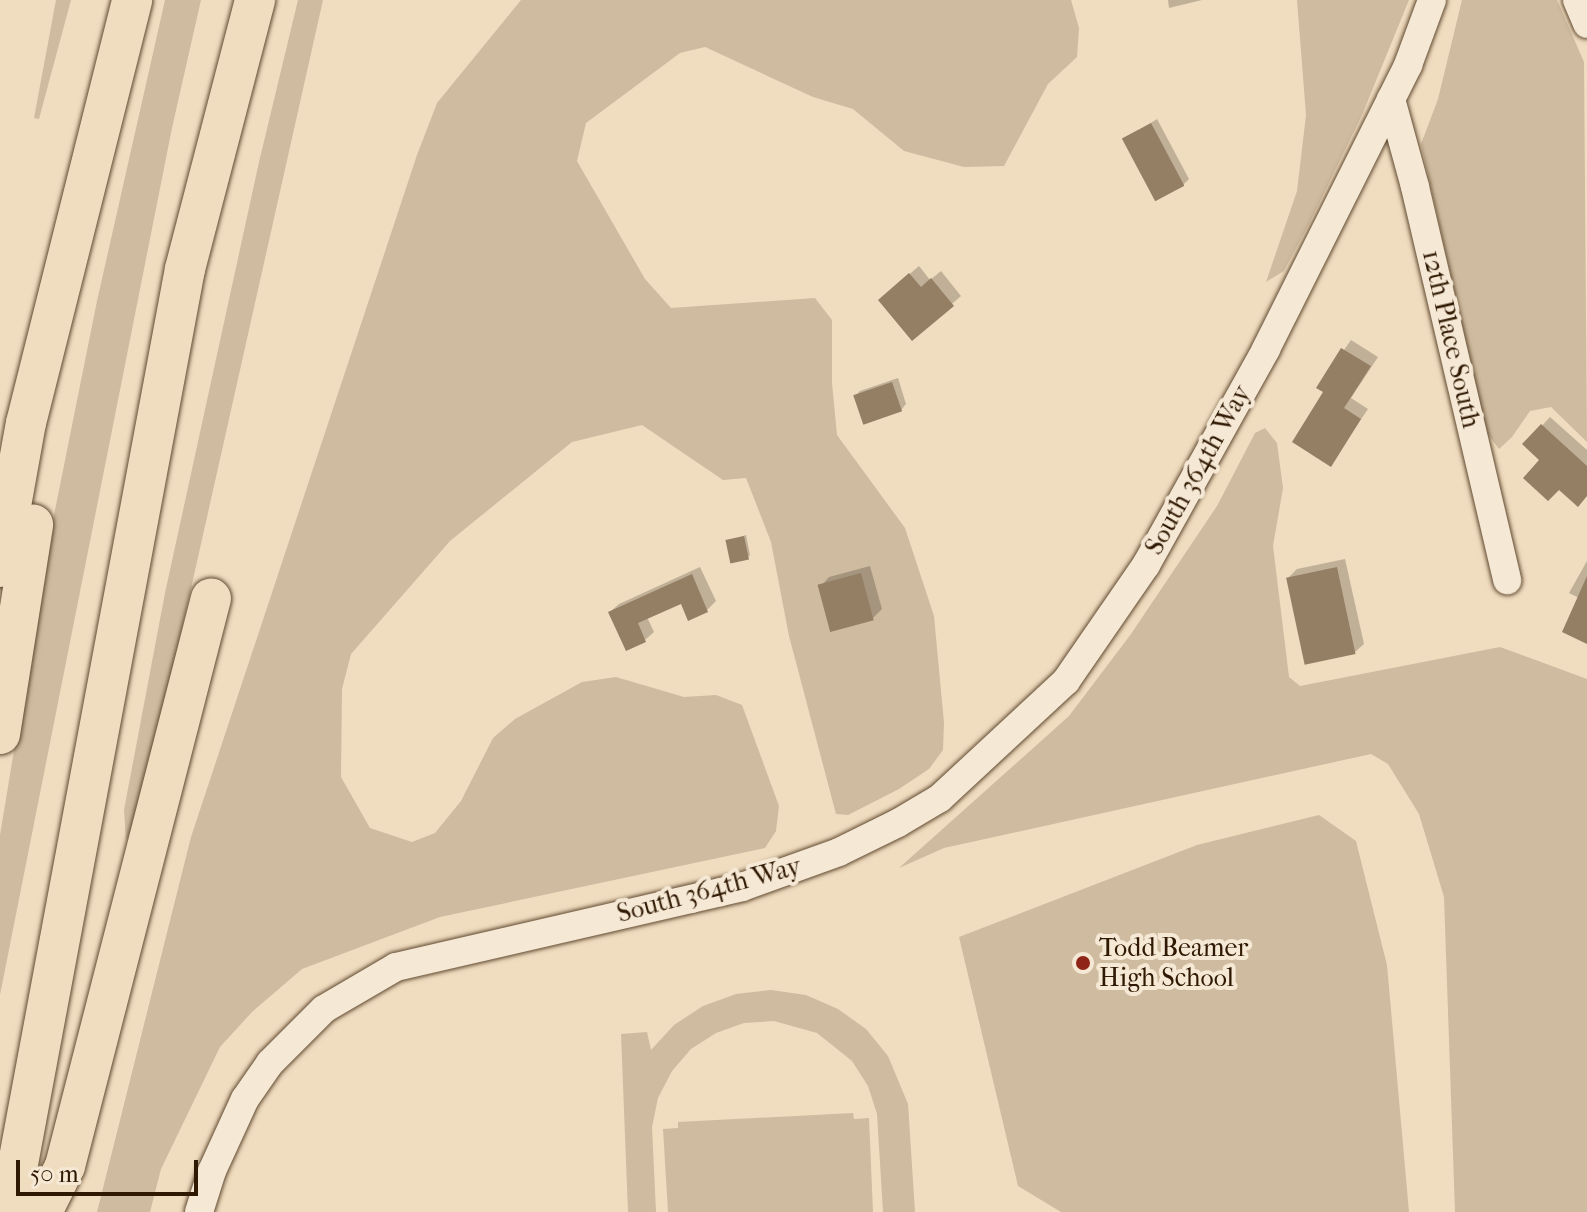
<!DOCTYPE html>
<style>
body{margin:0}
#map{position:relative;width:1587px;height:1212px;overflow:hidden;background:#f0dcbf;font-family:"IM FELL French Canon",serif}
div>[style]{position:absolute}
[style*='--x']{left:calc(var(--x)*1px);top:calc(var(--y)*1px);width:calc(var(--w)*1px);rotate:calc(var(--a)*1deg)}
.green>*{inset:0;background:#cfbb9f}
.shadow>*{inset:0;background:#0003}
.building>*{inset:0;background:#947e64;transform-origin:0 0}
.roads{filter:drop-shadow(0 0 2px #604a31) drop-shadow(0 0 2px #604a31)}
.minor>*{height:28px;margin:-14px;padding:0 14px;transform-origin:14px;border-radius:14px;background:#f5e8d5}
.highway>*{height:40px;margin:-20px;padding:0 20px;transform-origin:20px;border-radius:20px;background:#f0dcbf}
.dots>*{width:22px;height:22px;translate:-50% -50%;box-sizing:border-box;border:4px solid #f5e8d5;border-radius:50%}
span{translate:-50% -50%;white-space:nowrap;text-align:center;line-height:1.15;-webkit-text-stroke:8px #f5e8d5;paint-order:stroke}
.street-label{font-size:26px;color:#301902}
.poi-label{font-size:26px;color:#301902}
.left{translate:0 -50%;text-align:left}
.scale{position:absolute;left:16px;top:1160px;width:182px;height:36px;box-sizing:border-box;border:4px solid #301902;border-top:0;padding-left:10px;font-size:24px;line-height:28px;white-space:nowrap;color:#301902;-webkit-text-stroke:6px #f5e8d5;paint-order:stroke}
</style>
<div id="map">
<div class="green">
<i style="clip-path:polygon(56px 0,71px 0,39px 119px,34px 118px)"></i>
<i style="clip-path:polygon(165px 0,201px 0,172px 128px,0 995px,0 835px,48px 545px,97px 301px)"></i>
<i style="clip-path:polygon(298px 0,323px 0,146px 789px,139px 816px,126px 840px,124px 810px,165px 593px,259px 162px)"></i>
<i style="clip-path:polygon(521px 0,1071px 0,1079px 28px,1077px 57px,1048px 84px,1004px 166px,964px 167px,904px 151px,853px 109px,813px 97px,705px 47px,680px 53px,586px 123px,577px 161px,645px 279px,671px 308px,815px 298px,832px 320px,832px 383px,837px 435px,905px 528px,934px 616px,944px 723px,943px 750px,929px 769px,899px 789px,848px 815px,836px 814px,789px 636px,771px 542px,746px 478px,723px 480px,642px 425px,572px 442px,450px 541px,351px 654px,342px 689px,341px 777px,370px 828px,412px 842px,435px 833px,461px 801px,493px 738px,515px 719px,582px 682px,616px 677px,684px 697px,716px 695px,742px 705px,779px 806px,776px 831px,765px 848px,440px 917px,302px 969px,252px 1012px,220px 1047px,161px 1169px,150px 1212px,97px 1212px,191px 837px,417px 155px,437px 103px)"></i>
<i style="clip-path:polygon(1297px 0,1409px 0,1362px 115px,1309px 224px,1284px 271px,1266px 282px,1297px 191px,1306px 115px)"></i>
<i style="clip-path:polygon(1462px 0,1557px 0,1584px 62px,1587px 442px,1551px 407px,1530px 411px,1512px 437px,1499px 449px,1487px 433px,1421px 144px,1438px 99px)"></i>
<i style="clip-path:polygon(1265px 428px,1277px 443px,1283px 488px,1273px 546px,1289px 677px,1300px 686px,1500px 647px,1587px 679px,1587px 1212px,1455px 1212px,1444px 897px,1419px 814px,1388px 764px,1371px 754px,944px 848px,899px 868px,1069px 716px,1131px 634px,1217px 506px,1255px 433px)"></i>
<i style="clip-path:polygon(1319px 815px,1356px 841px,1387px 965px,1409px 1212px,1061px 1212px,1018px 1186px,959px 937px,1197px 845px)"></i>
<i style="clip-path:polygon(771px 990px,806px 995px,838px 1009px,866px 1029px,888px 1056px,908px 1104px,915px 1212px,883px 1212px,877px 1114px,868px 1086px,852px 1061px,817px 1033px,774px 1021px,744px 1023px,716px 1033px,691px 1049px,672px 1071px,658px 1098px,652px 1127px,656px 1212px,628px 1212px,621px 1034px,647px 1032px,651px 1050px,674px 1025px,703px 1006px,736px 994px)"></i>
<i style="clip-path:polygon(853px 1113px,854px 1119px,869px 1118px,873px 1212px,668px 1212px,663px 1129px,678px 1128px,678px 1122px)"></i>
</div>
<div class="shadow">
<i style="clip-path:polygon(1168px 0,1202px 0,1169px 8px)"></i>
<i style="clip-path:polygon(1157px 119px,1189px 179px,1183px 185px,1124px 140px)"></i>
<i style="clip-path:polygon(919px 266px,930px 280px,941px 271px,961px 296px,913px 338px,890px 291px)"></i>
<i style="clip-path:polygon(1351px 340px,1378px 357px,1351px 398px,1368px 409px,1331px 464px,1325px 392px,1318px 387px)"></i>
<i style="clip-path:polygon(898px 378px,906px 404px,901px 410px,855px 396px,860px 391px)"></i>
<i style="clip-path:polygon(1550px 417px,1587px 450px,1587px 494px,1525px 444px)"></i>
<i style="clip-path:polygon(746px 535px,750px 555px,748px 557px,728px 541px)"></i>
<i style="clip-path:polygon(1345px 559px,1364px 644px,1355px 652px,1289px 577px,1297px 569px)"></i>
<i style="clip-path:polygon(1587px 561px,1587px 641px,1579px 598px,1569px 593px)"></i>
<i style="clip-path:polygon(870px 566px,882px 609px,873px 618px,821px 586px,829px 577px)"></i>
<i style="clip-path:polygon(700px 567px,716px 601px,707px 610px,689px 618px,682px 601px,647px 617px,654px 632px,645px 640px,610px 612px,619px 604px)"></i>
</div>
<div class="building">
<i style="left:1151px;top:123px;width:71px;height:33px;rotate:62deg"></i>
<i style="clip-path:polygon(909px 273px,921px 287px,931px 278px,954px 306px,912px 341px,878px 300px)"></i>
<i style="clip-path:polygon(1341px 348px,1371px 366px,1344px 408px,1361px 419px,1331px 467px,1292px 442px,1323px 392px,1316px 388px)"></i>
<i style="left:892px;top:382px;width:31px;height:41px;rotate:71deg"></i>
<i style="clip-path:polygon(1541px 424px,1587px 466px,1587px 496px,1578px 507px,1559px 490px,1548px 501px,1523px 478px,1539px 460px,1522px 444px)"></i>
<i style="left:744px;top:536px;width:24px;height:19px;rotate:78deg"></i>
<i style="left:1337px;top:567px;width:89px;height:52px;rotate:78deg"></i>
<i style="left:861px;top:573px;width:49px;height:45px;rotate:75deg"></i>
<i style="clip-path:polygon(692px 574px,708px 612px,688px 621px,681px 604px,638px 623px,646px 642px,626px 651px,608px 612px)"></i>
<i style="clip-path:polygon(1587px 576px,1587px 644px,1562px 632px)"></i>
</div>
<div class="roads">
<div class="minor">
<i style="--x:1577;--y:0;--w:26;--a:67"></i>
<i style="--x:1391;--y:99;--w:91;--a:74.7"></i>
<i style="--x:1415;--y:187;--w:404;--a:76.8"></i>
<i style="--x:199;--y:1212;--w:43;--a:-72.4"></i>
<i style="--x:212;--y:1171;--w:79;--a:-65.4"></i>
<i style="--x:245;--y:1099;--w:44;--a:-55.2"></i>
<i style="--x:270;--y:1063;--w:76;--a:-45"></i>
<i style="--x:324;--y:1009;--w:83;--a:-30.3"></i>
<i style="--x:396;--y:967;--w:355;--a:-13"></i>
<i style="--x:742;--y:887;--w:103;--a:-19.8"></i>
<i style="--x:839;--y:852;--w:66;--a:-26.2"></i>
<i style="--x:898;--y:823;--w:49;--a:-30.8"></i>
<i style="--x:940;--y:798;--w:172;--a:-42.9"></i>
<i style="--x:1066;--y:681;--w:141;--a:-55.4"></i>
<i style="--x:1146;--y:565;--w:247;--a:-60.9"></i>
<i style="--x:1266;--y:349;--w:318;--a:-63.4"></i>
<i style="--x:1408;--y:65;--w:69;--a:-69.7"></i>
</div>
<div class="highway">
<i style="--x:0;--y:567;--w:146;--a:-79.8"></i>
<i style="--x:26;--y:423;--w:436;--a:-75.9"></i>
<i style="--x:0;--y:734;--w:212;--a:-81"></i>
<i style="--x:9;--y:1212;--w:959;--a:-79.43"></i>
<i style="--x:185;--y:269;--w:278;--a:-75.4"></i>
<i style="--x:42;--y:1212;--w:51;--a:-63.4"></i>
<i style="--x:65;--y:1166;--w:586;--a:-75.58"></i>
</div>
</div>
<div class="dots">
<i style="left:1083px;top:963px;background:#8f2418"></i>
</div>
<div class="street-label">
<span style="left:1451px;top:339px;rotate:77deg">12th Place South</span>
<span style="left:1198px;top:470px;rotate:-61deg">South 364th Way</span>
<span style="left:709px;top:890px;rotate:-15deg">South 364th Way</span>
</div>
<div class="poi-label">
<span class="left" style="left:1099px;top:963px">Todd Beamer<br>High School</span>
</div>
<div class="scale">50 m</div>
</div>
